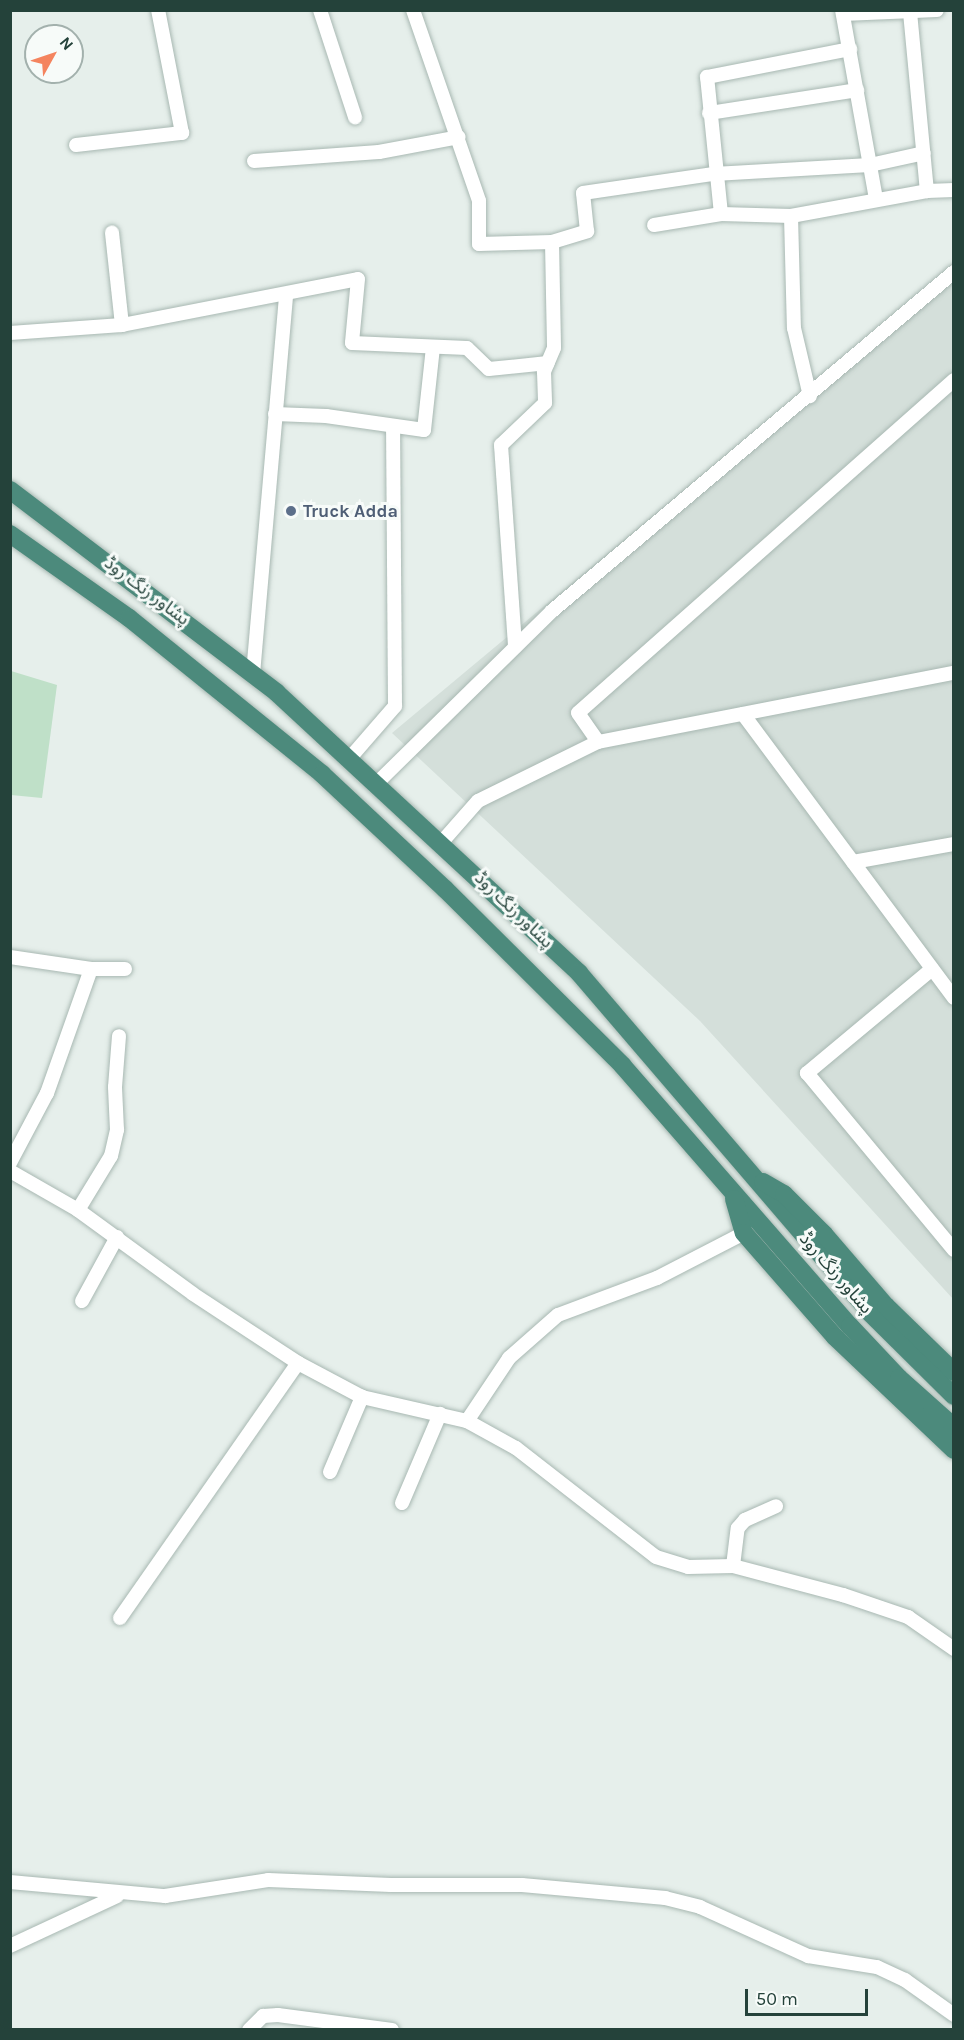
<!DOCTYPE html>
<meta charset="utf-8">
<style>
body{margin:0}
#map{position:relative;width:964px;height:2040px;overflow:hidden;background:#e6efeb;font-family:Karla,"Noto Sans Arabic",sans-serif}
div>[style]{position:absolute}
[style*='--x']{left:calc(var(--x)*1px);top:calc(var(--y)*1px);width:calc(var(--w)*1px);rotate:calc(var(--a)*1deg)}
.built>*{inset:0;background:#d4dfda}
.green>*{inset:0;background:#bfe0c8}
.roads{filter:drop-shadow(0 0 2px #a8b8b2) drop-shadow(0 0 2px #a8b8b2)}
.minor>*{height:14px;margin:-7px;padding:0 7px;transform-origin:7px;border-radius:7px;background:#fff}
.trunk>*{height:18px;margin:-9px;padding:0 9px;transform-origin:9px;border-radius:9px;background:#4c8a7c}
.dots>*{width:16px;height:16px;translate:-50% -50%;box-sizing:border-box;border:3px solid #f7fbf9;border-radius:50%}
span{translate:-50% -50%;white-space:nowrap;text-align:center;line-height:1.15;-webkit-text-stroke:6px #f7fbf9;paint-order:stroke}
.service-label{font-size:18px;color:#4e5e75;font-weight:700}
.left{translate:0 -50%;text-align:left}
.street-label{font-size:18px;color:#24423a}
.frame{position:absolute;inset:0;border:12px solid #24423a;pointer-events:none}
.north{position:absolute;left:24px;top:24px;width:60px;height:60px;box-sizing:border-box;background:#f7fbf9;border:2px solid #a3b1ad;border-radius:50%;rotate:50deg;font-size:16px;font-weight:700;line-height:24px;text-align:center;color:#24423a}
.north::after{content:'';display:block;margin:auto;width:21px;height:27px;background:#f4845f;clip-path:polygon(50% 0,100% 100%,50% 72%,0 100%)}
.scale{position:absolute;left:745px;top:1989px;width:123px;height:27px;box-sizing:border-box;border:3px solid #24423a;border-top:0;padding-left:8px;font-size:18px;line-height:21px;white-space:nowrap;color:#24423a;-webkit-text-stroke:4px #f7fbf9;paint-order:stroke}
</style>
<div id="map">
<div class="built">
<i style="clip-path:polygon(953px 265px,953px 1299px,700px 1021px,392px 733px)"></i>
</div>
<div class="green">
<i style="clip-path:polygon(11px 671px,57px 685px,42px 798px,11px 795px)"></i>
</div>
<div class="roads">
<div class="minor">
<i style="--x:320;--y:10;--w:113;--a:71.9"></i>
<i style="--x:413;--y:10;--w:202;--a:70.9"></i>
<i style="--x:479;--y:201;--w:43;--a:90"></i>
<i style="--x:479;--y:244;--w:73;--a:-1.6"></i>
<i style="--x:552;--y:242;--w:106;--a:88.9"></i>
<i style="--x:554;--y:348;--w:26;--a:113"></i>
<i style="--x:544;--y:372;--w:31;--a:88"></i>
<i style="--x:545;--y:403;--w:61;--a:136.3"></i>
<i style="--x:501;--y:445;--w:202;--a:86"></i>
<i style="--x:842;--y:10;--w:192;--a:79.8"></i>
<i style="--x:910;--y:12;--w:180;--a:84.6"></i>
<i style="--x:843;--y:14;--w:94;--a:-2.4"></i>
<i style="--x:709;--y:113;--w:150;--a:-8.8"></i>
<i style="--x:76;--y:145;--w:107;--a:-6.5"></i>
<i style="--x:182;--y:133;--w:125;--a:-101"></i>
<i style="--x:254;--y:161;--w:125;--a:-4.1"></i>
<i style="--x:379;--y:152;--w:81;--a:-10.6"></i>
<i style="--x:721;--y:214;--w:138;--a:-95.8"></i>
<i style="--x:707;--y:77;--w:146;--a:-11.1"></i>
<i style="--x:791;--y:216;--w:138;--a:-10.4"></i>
<i style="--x:927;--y:191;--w:27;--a:-2"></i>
<i style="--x:654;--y:225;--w:68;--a:-9.3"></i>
<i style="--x:721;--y:214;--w:70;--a:1.6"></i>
<i style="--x:791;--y:216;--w:112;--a:88.5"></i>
<i style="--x:794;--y:328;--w:70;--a:76.8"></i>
<i style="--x:552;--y:242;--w:37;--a:-17"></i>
<i style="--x:587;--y:231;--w:38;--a:-96"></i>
<i style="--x:583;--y:193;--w:132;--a:-8.3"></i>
<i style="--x:714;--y:174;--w:156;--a:-3.3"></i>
<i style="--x:870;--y:165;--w:55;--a:-12.5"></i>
<i style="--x:122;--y:325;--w:240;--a:-11"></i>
<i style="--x:358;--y:279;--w:64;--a:95.4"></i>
<i style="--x:352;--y:343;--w:115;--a:2.5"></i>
<i style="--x:467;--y:348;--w:30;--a:44"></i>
<i style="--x:489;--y:369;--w:59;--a:-5.8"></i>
<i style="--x:10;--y:333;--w:112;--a:-4.1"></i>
<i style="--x:122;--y:325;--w:93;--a:-96.2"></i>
<i style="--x:954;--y:380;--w:502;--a:138.47"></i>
<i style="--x:578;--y:713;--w:35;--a:55"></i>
<i style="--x:598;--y:742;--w:363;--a:-11"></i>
<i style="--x:275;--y:414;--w:51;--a:2.2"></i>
<i style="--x:326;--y:416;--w:99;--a:8.1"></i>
<i style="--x:424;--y:430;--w:83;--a:-83.8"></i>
<i style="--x:253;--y:674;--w:381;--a:-85"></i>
<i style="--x:743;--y:714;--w:354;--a:53.4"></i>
<i style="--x:349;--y:759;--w:70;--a:-49"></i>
<i style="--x:395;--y:706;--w:280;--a:-90.4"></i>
<i style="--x:376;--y:784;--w:247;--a:-44.5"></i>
<i style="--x:552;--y:611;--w:526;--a:-40.14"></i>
<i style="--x:441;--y:843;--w:56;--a:-48.6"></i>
<i style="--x:478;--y:801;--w:134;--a:-26.2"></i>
<i style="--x:853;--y:862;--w:103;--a:-10.1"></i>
<i style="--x:10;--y:957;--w:82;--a:8.4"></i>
<i style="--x:91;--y:969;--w:132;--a:109.5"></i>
<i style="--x:47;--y:1093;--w:79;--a:117.9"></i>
<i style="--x:91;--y:969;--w:34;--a:0"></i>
<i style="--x:932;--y:969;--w:163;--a:140.2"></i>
<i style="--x:807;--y:1073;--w:230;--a:50.3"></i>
<i style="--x:10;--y:1171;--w:78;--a:29.8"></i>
<i style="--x:78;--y:1210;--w:142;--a:36.1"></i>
<i style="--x:193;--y:1294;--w:126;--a:33.3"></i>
<i style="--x:298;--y:1363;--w:72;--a:28"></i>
<i style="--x:362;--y:1397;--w:108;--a:12.9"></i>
<i style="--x:467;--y:1421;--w:56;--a:28.9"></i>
<i style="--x:516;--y:1448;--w:177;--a:37.9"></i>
<i style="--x:656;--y:1557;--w:34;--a:17"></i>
<i style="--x:688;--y:1567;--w:45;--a:-1.3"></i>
<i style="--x:733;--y:1566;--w:114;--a:14.8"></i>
<i style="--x:843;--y:1595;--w:69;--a:18.7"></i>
<i style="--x:908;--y:1617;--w:56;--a:34.8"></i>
<i style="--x:78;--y:1210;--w:63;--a:-58.6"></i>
<i style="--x:111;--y:1156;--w:27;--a:-77"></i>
<i style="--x:117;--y:1130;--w:43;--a:-92.7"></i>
<i style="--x:115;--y:1087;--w:51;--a:-85.5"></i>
<i style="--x:82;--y:1301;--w:73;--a:-61.3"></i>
<i style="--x:467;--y:1421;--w:76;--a:-56.3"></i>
<i style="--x:509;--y:1358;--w:65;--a:-41.3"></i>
<i style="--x:558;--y:1315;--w:106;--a:-20.5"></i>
<i style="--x:657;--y:1278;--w:98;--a:-27.3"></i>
<i style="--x:330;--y:1472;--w:82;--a:-66.9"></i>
<i style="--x:402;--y:1503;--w:97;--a:-66.9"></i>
<i style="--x:733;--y:1566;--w:38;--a:-83"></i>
<i style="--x:738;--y:1528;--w:11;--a:-49"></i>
<i style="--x:745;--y:1520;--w:34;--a:-24"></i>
<i style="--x:120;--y:1618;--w:311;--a:-55.1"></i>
<i style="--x:10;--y:1882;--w:156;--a:5.2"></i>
<i style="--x:165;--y:1896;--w:104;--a:-8.8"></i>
<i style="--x:268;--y:1880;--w:123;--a:2.3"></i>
<i style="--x:391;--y:1885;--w:131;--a:0"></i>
<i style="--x:522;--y:1885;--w:144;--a:5.2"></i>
<i style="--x:665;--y:1898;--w:36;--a:14"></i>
<i style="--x:700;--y:1907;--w:119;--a:24.4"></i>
<i style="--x:808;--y:1956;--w:70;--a:9.1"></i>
<i style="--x:877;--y:1967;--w:31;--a:25"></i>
<i style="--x:905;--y:1980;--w:60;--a:35.5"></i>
<i style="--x:10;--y:1946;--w:118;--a:-25"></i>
<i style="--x:249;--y:2030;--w:20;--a:-45"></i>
<i style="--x:263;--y:2016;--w:15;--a:-4"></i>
<i style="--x:278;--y:2015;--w:115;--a:7.5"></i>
</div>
<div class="trunk">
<i style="--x:10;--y:490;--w:335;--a:37.2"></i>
<i style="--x:277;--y:693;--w:412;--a:42.8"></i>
<i style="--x:579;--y:973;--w:448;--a:49.4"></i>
<i style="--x:870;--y:1313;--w:118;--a:44.7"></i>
<i style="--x:10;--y:534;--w:146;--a:35.2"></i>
<i style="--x:129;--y:618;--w:248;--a:38.9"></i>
<i style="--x:322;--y:774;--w:168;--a:43.1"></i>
<i style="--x:445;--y:889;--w:250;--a:44.8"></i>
<i style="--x:622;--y:1065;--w:347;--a:48.9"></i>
<i style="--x:850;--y:1326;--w:71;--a:46.7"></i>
<i style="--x:899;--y:1378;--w:74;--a:41.7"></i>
<i style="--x:763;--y:1182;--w:24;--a:30"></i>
<i style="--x:784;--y:1194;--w:57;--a:45"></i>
<i style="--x:824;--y:1234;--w:95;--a:49.3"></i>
<i style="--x:886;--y:1306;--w:95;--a:44.1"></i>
<i style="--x:734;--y:1199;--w:35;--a:74"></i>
<i style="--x:744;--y:1233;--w:138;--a:48.8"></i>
<i style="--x:835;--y:1337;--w:164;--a:43.5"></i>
</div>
</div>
<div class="dots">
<i style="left:291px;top:511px;background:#5c6f8a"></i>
</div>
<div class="service-label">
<span class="left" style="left:303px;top:511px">Truck Adda</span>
</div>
<div class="street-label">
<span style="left:147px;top:591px;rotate:37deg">پشاور رنگ روڈ</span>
<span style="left:514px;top:910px;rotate:44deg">پشاور رنگ روڈ</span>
<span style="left:836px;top:1273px;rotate:49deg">پشاور رنگ روڈ</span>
</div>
<div class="frame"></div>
<div class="north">N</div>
<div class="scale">50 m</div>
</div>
